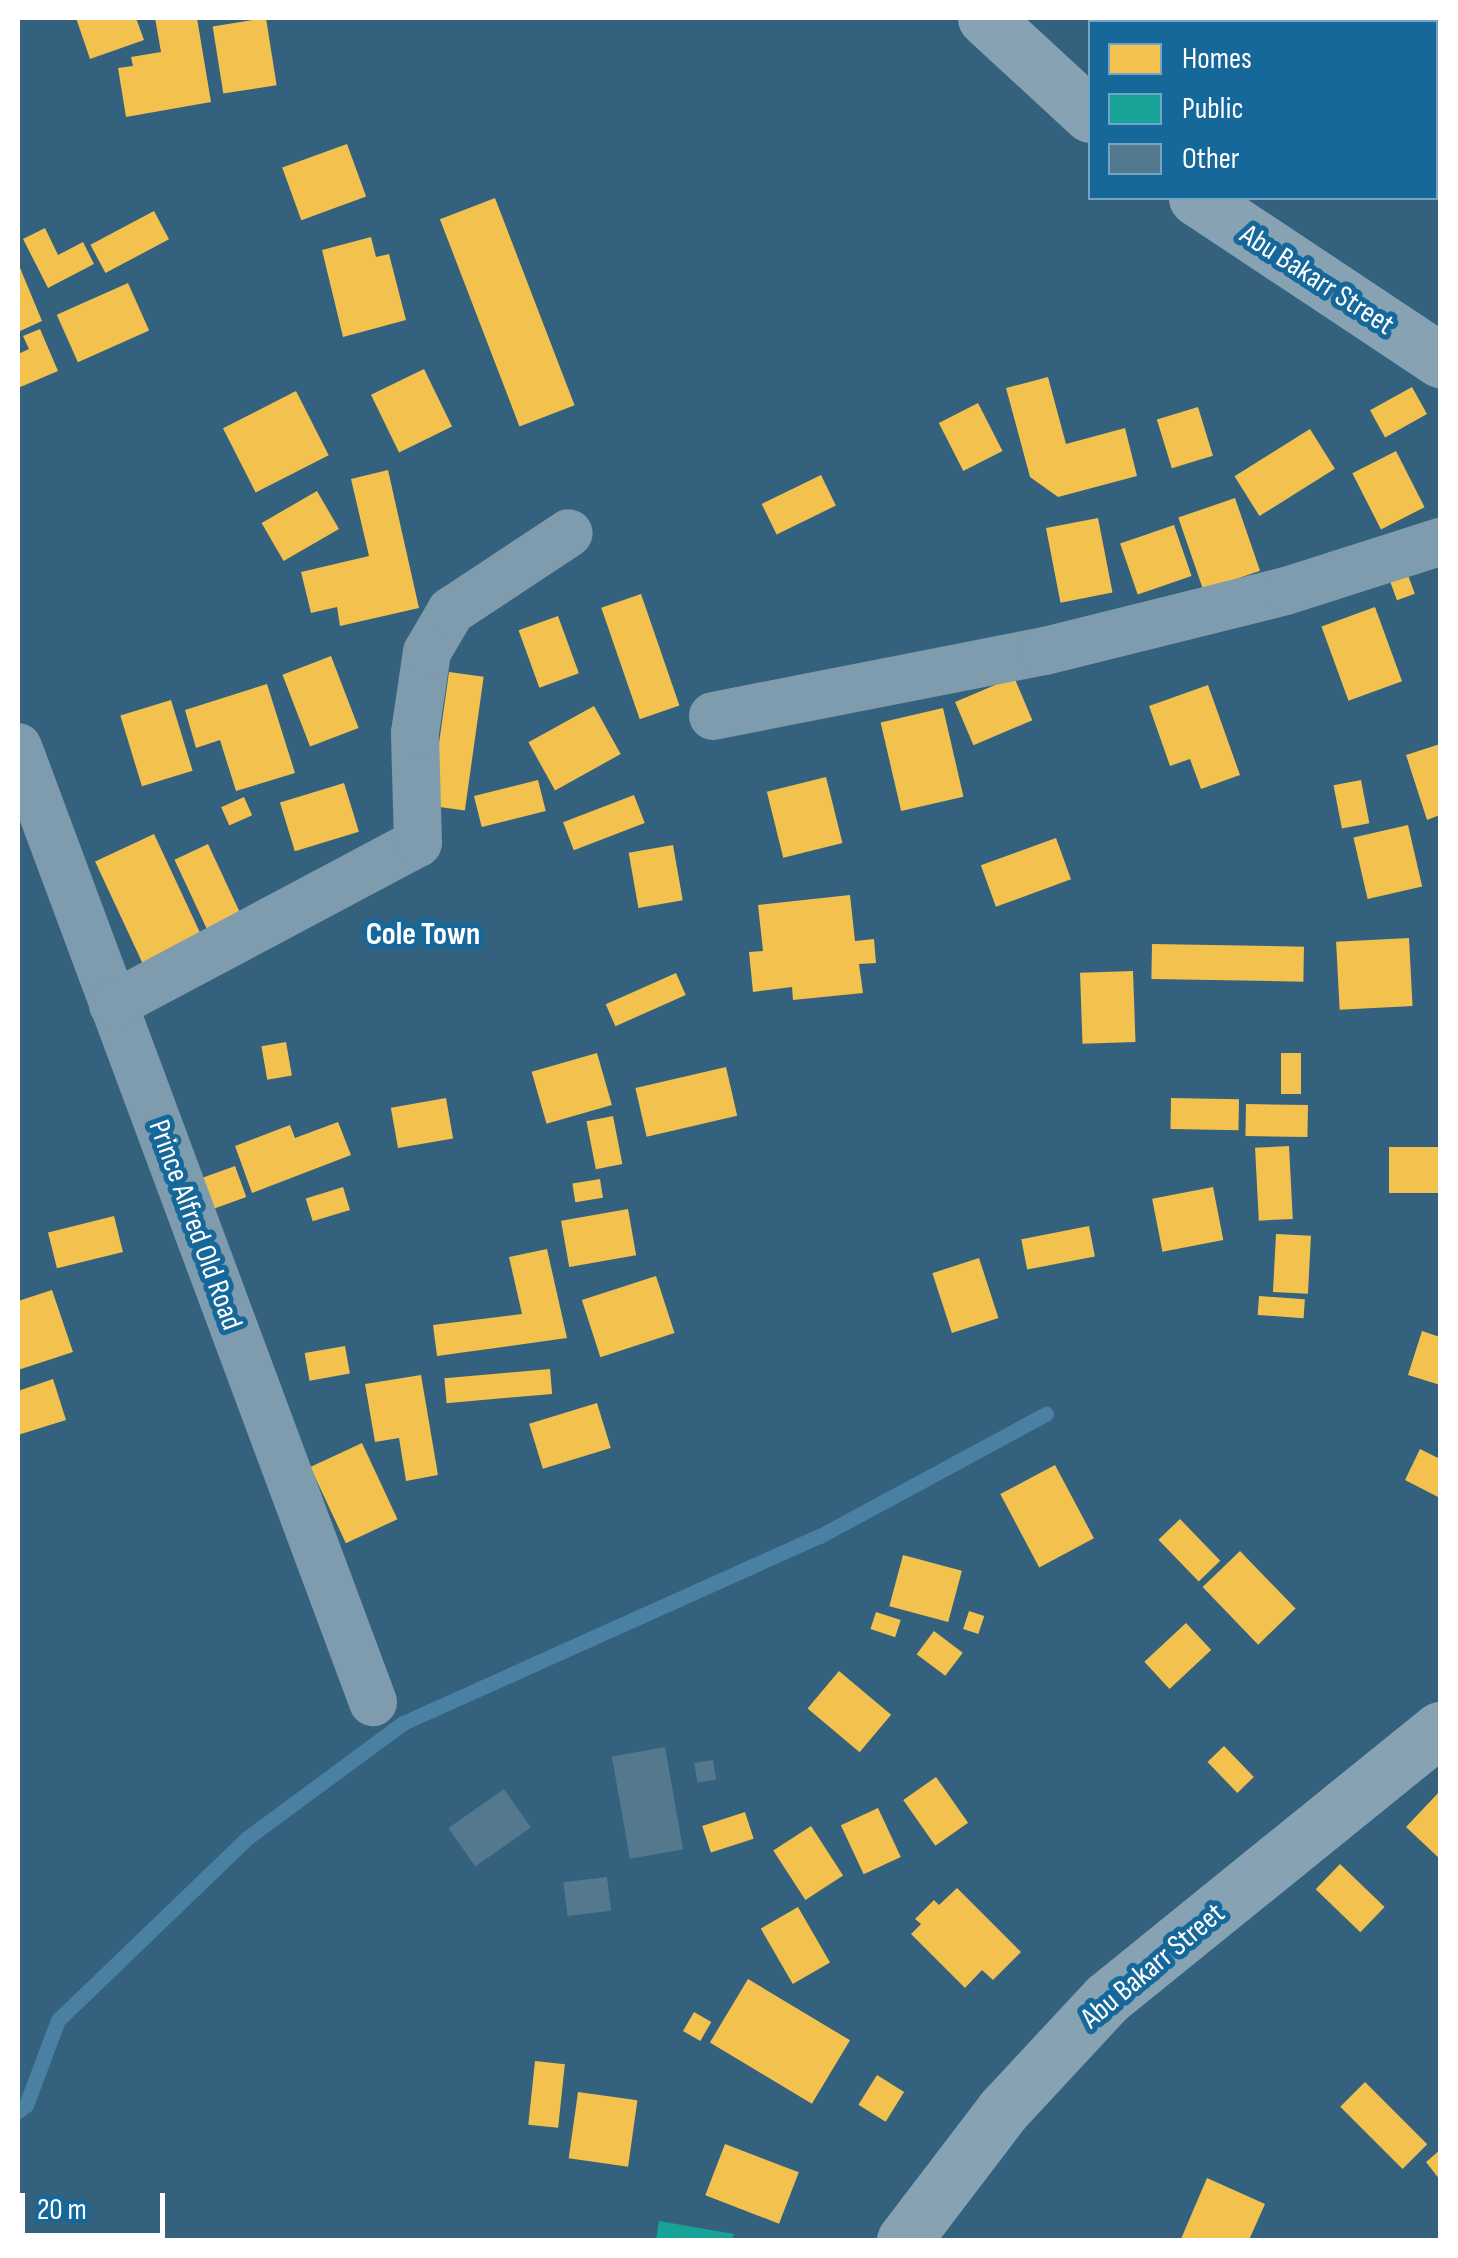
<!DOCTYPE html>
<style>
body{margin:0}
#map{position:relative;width:1458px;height:2258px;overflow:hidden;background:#34617d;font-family:"Sofia Sans Condensed",sans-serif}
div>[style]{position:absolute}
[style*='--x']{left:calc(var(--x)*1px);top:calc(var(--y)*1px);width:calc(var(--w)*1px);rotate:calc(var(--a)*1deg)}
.homes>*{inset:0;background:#f2c14e;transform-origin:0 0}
.public>*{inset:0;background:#17a398}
.stream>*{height:15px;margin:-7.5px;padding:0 7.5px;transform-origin:7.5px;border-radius:7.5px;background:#4a80a2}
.building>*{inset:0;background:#54788d;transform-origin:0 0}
.street>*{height:48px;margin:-24px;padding:0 24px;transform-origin:24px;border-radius:24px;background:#7f9cae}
.secondary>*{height:55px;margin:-27.5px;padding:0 27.5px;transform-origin:27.5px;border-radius:27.5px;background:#86a2b3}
span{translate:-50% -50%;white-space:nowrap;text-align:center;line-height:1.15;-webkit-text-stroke:10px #16689b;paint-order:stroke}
.street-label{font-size:30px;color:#fff}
.neighbourhood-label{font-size:32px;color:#fff;font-weight:700}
.frame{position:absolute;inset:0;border:20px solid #fff;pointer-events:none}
.legend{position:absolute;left:1088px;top:20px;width:350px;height:180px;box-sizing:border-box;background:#16689b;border:2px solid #73a4c3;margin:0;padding:12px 18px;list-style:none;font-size:30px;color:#fff}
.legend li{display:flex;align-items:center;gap:20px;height:50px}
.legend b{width:50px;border:2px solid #73a4c3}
.scale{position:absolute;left:20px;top:2193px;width:145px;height:45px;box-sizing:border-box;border:5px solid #fff;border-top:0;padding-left:12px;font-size:30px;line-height:35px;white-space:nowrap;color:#fff;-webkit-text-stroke:8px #16689b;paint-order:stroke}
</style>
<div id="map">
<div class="homes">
<i style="clip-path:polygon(76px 18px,136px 18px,144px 40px,90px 59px)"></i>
<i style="clip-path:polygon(155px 18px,197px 18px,211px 102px,126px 117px,118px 68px,133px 66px,131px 57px,161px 52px)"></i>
<i style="left:266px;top:18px;width:68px;height:54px;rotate:81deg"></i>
<i style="left:347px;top:144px;width:56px;height:69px;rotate:70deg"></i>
<i style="left:495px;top:198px;width:222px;height:59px;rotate:69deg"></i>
<i style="left:154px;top:211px;width:32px;height:72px;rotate:62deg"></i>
<i style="clip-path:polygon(45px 228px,58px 255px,83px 242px,94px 264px,48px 288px,23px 239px)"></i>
<i style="clip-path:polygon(371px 237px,376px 257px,389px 254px,406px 320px,343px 337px,322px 250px)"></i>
<i style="clip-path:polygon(18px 263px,42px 321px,18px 332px)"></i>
<i style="left:128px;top:283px;width:52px;height:78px;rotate:66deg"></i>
<i style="clip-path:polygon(40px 329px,58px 371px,18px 388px,18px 354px,29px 349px,23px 336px)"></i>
<i style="left:424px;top:369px;width:64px;height:59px;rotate:64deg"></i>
<i style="clip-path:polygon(1048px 377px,1066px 444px,1125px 428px,1137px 476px,1058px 497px,1030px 477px,1006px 388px)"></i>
<i style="left:1412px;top:387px;width:31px;height:48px;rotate:61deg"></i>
<i style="left:296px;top:391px;width:72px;height:82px;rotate:63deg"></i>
<i style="left:978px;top:403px;width:54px;height:44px;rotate:63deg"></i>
<i style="left:1198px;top:407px;width:51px;height:43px;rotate:73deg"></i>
<i style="left:1310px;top:429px;width:47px;height:89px;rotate:58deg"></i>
<i style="left:1396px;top:451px;width:63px;height:49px;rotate:63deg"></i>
<i style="clip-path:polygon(388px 470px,419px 608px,340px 626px,337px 607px,311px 613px,301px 572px,369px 556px,351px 479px)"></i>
<i style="left:821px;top:475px;width:34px;height:66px;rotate:64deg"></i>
<i style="left:317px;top:491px;width:44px;height:64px;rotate:60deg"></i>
<i style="left:1235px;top:498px;width:77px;height:60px;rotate:71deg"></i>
<i style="left:1098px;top:518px;width:76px;height:53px;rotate:79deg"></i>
<i style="left:1174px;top:525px;width:54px;height:57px;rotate:71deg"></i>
<i style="left:1408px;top:575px;width:20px;height:19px;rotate:70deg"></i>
<i style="left:641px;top:594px;width:118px;height:42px;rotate:71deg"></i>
<i style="left:1375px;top:607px;width:79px;height:57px;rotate:70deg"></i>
<i style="left:558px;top:616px;width:61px;height:42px;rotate:70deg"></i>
<i style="left:331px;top:656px;width:77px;height:52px;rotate:69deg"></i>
<i style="left:449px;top:672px;width:35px;height:135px;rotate:8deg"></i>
<i style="left:1014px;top:677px;width:47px;height:64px;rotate:67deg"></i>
<i style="clip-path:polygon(267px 684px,295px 773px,236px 791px,220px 740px,196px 748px,185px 710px)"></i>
<i style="clip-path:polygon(1208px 685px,1240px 775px,1201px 789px,1190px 759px,1170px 766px,1149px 706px)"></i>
<i style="left:171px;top:700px;width:74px;height:53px;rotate:73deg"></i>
<i style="left:594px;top:706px;width:55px;height:75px;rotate:61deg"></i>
<i style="left:943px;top:708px;width:91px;height:64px;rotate:77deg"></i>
<i style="clip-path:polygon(1440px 744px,1440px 815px,1427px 820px,1406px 755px)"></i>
<i style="left:826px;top:777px;width:68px;height:61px;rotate:76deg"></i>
<i style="left:538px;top:780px;width:32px;height:66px;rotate:76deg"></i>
<i style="left:1361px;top:780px;width:44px;height:28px;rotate:79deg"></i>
<i style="left:344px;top:783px;width:51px;height:67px;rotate:73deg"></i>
<i style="left:634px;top:795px;width:30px;height:76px;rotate:69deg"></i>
<i style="left:244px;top:797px;width:20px;height:25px;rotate:66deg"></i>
<i style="left:1408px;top:825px;width:63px;height:56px;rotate:77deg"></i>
<i style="left:154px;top:834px;width:119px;height:65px;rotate:65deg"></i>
<i style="left:1056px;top:838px;width:44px;height:80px;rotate:70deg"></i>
<i style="left:208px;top:844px;width:86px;height:37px;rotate:65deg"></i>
<i style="left:673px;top:845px;width:56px;height:45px;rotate:80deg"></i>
<i style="clip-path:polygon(850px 895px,855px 941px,874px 939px,876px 963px,859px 964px,863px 993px,793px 1000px,792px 987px,753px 992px,749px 952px,763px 951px,758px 905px)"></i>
<i style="left:1409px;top:938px;width:68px;height:73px;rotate:87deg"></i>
<i style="left:1152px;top:944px;width:152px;height:35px;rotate:1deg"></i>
<i style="left:1133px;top:971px;width:71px;height:53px;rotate:88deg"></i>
<i style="left:676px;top:973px;width:24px;height:77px;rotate:66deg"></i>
<i style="left:286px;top:1042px;width:34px;height:25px;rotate:80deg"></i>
<i style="left:597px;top:1053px;width:54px;height:68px;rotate:74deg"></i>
<i style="left:1281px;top:1053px;width:20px;height:41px"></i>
<i style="left:726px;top:1067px;width:50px;height:93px;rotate:77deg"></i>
<i style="left:446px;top:1098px;width:41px;height:56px;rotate:80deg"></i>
<i style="left:1171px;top:1098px;width:68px;height:31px;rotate:1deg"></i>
<i style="left:1246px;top:1104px;width:62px;height:32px;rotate:1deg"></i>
<i style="left:613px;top:1116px;width:49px;height:27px;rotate:79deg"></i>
<i style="clip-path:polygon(338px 1122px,351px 1155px,252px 1193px,235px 1146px,290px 1125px,295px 1138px)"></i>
<i style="left:1289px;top:1146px;width:73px;height:34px;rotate:87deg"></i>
<i style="left:1440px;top:1147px;width:46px;height:51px;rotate:90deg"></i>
<i style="left:235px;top:1166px;width:33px;height:36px;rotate:70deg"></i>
<i style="left:600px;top:1179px;width:19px;height:28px;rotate:81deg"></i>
<i style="left:343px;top:1187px;width:24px;height:39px;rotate:73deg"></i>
<i style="left:1213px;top:1187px;width:54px;height:62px;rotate:79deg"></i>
<i style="left:628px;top:1209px;width:47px;height:68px;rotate:80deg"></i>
<i style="left:114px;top:1216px;width:37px;height:68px;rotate:76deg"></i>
<i style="left:1089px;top:1226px;width:31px;height:69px;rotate:79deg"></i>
<i style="left:1276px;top:1234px;width:35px;height:58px;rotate:3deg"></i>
<i style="clip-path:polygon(547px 1249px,567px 1338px,437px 1356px,433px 1325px,522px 1314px,509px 1257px)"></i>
<i style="left:979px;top:1258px;width:63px;height:49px;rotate:72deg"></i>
<i style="left:656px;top:1276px;width:60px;height:78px;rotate:72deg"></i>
<i style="clip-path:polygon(52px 1290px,73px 1352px,18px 1370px,18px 1301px)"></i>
<i style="left:1259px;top:1296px;width:46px;height:19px;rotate:4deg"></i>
<i style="clip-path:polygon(1422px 1331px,1440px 1337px,1440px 1385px,1408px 1375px)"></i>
<i style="left:345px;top:1346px;width:28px;height:41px;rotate:80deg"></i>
<i style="left:550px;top:1369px;width:25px;height:106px;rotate:85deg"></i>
<i style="clip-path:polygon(421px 1375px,438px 1475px,406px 1481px,399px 1438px,375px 1442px,365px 1384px)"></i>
<i style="clip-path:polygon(53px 1379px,66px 1420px,18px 1435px,18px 1391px)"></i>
<i style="left:597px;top:1403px;width:47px;height:71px;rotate:73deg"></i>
<i style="left:362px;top:1443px;width:84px;height:57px;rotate:65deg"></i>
<i style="clip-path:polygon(1420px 1449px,1440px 1459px,1440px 1498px,1405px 1480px)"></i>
<i style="left:1055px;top:1465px;width:83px;height:62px;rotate:62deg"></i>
<i style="left:1180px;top:1519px;width:58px;height:30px;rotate:46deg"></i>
<i style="left:1240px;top:1551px;width:80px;height:52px;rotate:46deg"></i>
<i style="left:903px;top:1555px;width:61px;height:53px;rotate:15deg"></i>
<i style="left:969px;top:1611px;width:16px;height:19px;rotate:18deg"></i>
<i style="left:876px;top:1612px;width:26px;height:18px;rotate:18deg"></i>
<i style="left:1186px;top:1623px;width:37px;height:57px;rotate:47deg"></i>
<i style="left:934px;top:1631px;width:36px;height:29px;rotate:37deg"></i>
<i style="left:839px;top:1671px;width:68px;height:49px;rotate:40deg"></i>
<i style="left:1224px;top:1746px;width:43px;height:23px;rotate:46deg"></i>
<i style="left:936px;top:1777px;width:56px;height:40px;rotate:55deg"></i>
<i style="clip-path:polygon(1440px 1791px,1440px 1859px,1406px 1827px)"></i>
<i style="left:878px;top:1808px;width:54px;height:41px;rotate:65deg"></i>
<i style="left:745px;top:1812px;width:28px;height:45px;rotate:72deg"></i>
<i style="left:811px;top:1826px;width:59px;height:45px;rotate:57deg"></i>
<i style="left:1340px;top:1864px;width:62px;height:35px;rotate:44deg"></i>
<i style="clip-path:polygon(957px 1888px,1021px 1952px,993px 1980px,982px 1970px,965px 1988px,911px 1934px,921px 1924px,915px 1919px,934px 1900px,939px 1905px)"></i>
<i style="left:798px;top:1907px;width:64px;height:43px;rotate:60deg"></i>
<i style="left:748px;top:1979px;width:119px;height:74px;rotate:31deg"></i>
<i style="left:694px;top:2012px;width:20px;height:22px;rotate:30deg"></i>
<i style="left:535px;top:2061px;width:30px;height:64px;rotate:6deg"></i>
<i style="left:877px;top:2075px;width:32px;height:35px;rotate:32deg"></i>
<i style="left:1365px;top:2082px;width:88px;height:35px;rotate:45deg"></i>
<i style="left:578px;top:2092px;width:60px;height:67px;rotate:8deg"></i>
<i style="left:725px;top:2144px;width:79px;height:55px;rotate:21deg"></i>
<i style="clip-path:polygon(1440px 2150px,1440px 2180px,1426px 2162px)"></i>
<i style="clip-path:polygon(1207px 2178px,1265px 2204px,1249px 2240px,1181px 2239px)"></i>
</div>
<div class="public">
<i style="clip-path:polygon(659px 2221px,734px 2234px,732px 2240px,656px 2240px)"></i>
</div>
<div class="stream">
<i style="--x:18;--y:2111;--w:10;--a:-37"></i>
<i style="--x:26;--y:2105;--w:91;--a:-69.4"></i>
<i style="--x:58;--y:2020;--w:262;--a:-43.9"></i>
<i style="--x:247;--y:1838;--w:194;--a:-36.4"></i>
<i style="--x:403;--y:1723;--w:457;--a:-24.2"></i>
<i style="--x:820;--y:1536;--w:257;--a:-28.4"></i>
</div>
<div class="building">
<i style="left:665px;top:1747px;width:104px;height:54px;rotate:80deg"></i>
<i style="left:713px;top:1760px;width:20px;height:19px;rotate:81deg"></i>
<i style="left:504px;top:1789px;width:47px;height:68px;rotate:55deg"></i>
<i style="left:607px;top:1877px;width:34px;height:44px;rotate:83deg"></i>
</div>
<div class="street">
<i style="--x:713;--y:716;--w:338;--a:-11.1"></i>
<i style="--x:1045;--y:651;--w:248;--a:-14"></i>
<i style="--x:1286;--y:591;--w:162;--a:-17.7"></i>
<i style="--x:18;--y:747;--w:1019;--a:69.61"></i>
<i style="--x:113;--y:1005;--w:345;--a:-28"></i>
<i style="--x:418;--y:843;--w:110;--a:-91.6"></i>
<i style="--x:415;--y:733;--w:82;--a:-81.6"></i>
<i style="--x:427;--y:652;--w:48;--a:-59.7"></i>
<i style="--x:451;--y:611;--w:141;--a:-33.5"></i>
</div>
<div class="secondary">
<i style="--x:985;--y:18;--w:143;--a:42.7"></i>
<i style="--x:1196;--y:198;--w:293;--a:33.6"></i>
<i style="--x:904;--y:2240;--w:163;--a:-52.7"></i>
<i style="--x:1003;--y:2110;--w:151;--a:-47.1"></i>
<i style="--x:1106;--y:1999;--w:429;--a:-39"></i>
</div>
<div class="street-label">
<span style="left:1317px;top:280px;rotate:33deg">Abu Bakarr Street</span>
<span style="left:195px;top:1225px;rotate:70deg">Prince Alfred Old Road</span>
<span style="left:1153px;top:1966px;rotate:-40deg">Abu Bakarr Street</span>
</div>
<div class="neighbourhood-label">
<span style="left:423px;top:935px">Cole Town</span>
</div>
<div class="frame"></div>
<ul class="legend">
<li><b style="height:28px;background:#f2c14e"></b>Homes</li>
<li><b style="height:28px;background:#17a398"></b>Public</li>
<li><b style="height:28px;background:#54788d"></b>Other</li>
</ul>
<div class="scale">20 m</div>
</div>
